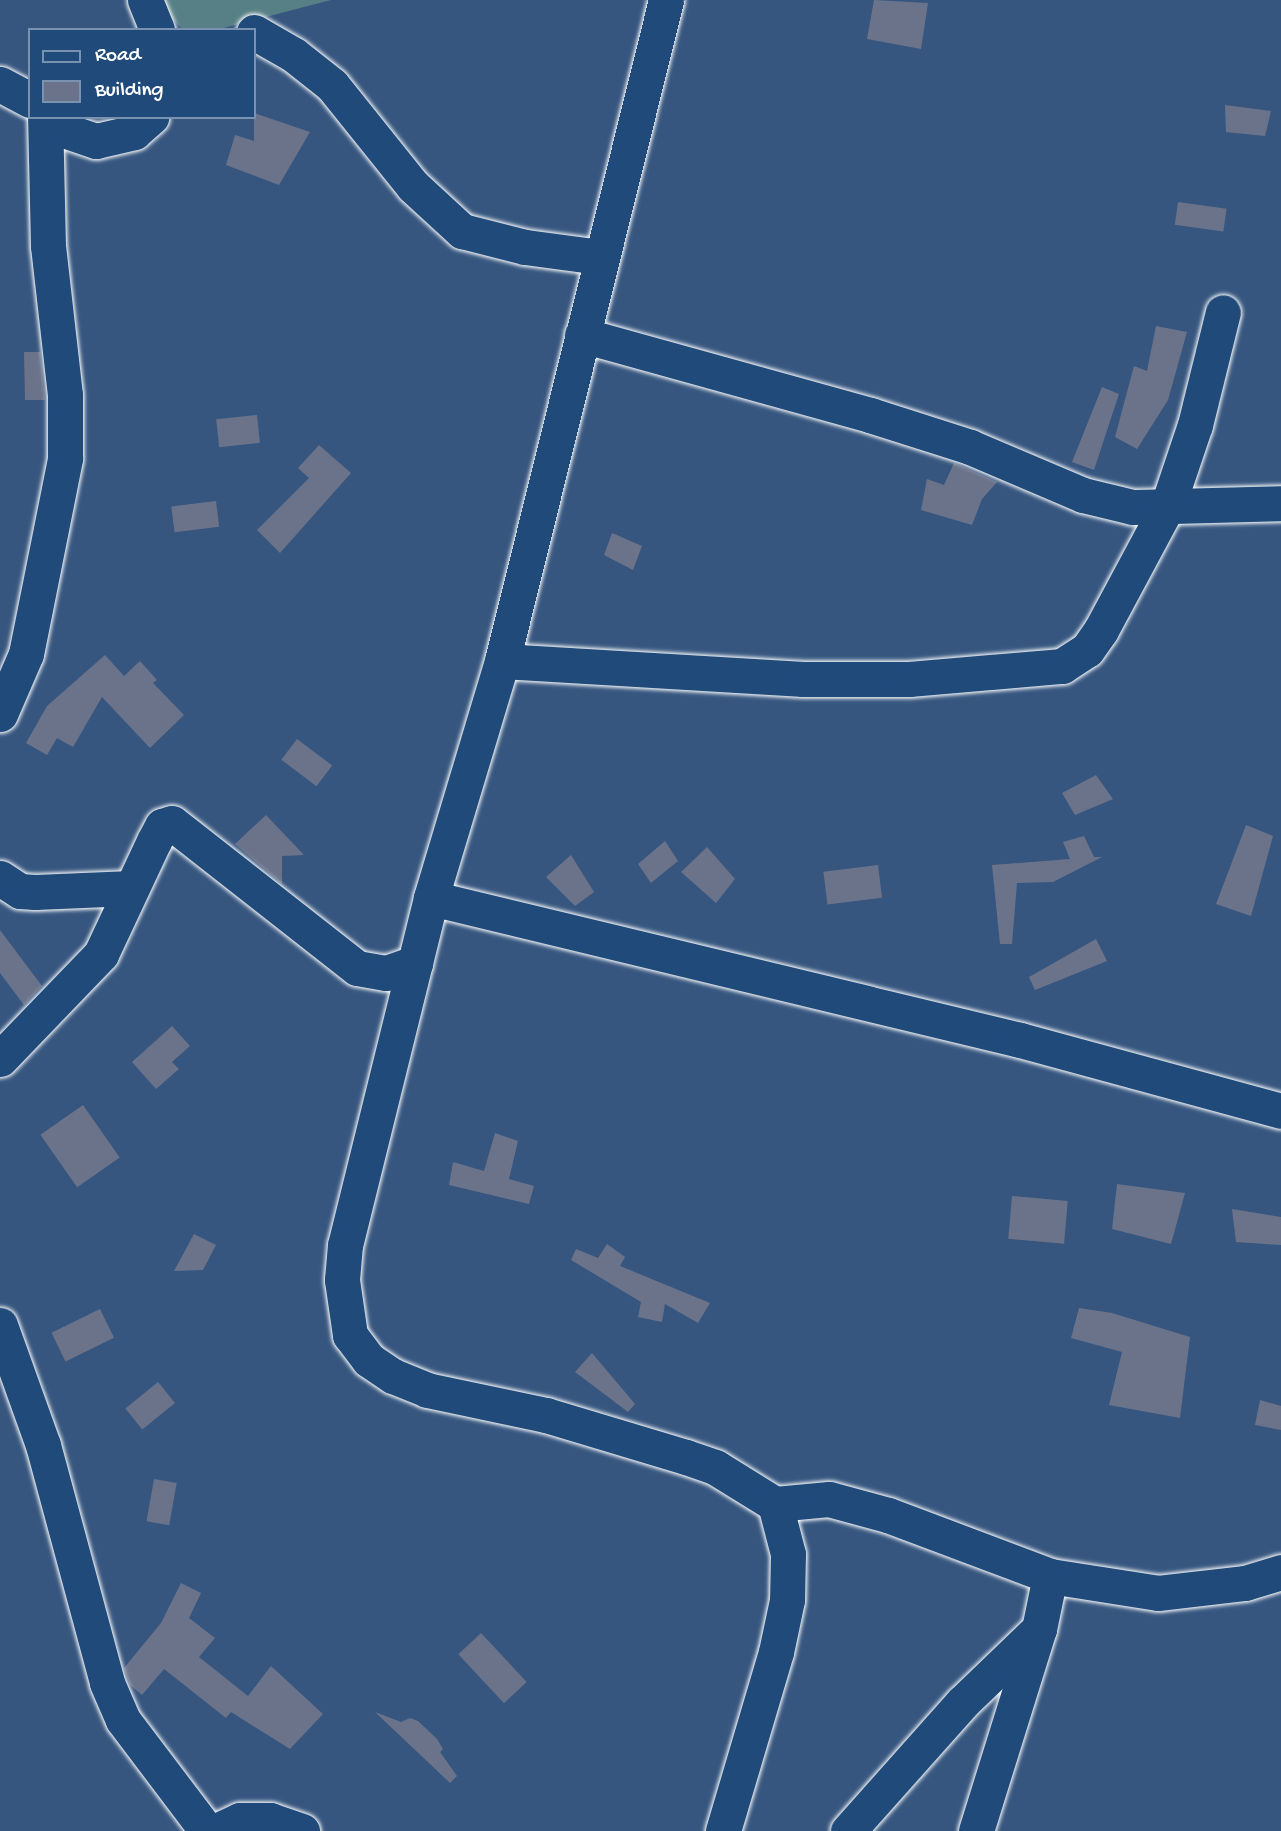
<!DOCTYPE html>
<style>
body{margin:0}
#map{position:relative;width:1281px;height:1831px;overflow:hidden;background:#36567f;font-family:"Gochi Hand",sans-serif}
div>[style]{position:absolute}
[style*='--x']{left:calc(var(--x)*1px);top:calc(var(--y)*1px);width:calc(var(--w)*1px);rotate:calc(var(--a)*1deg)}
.green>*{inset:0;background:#578086}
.building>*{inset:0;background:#6b738b;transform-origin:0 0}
.roads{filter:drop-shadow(0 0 2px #fff) drop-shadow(0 0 2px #fff)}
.minor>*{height:35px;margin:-17.5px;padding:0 17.5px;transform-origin:17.5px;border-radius:17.5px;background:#1f4a7a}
span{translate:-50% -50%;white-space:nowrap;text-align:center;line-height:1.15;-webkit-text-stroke:7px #1f4a7a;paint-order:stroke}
.legend{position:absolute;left:28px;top:28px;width:228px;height:91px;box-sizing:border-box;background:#1f4a7a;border:2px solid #7992af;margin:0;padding:9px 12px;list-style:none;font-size:21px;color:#fff}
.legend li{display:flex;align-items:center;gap:14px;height:35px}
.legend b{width:35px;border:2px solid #7992af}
</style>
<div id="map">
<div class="green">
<i style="clip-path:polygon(155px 0,331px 0,216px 30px,183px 30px)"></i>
</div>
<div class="building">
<i style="clip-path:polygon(874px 0,928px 3px,921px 49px,867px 39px)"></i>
<i style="clip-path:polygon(1225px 105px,1271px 111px,1265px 136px,1226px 132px)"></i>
<i style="clip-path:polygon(254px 113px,310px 132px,279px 185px,226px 165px,235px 135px,254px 141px)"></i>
<i style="left:1178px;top:202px;width:49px;height:23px;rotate:8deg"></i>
<i style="clip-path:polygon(1156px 326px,1187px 332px,1168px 400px,1137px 449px,1115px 437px,1134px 366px,1147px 371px)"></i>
<i style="clip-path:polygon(24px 352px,40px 352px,45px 400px,25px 400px)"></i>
<i style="clip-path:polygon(1102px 387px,1119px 394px,1094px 470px,1072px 462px)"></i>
<i style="left:257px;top:415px;width:28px;height:41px;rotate:84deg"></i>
<i style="clip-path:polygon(319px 445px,351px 473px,280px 553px,257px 530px,309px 478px,298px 468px)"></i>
<i style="clip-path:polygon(954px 463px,997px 482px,982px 499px,972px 525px,921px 510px,927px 479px,944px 485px)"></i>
<i style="left:216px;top:501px;width:26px;height:45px;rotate:83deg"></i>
<i style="clip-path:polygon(612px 533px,642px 546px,633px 570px,604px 555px)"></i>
<i style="clip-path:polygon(105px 655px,124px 676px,140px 661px,157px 680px,153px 683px,184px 715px,150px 748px,102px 697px,73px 747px,57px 738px,47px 755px,26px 743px,47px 706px)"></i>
<i style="left:297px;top:739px;width:44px;height:26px;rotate:37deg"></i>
<i style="clip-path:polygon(1096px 775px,1113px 799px,1075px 815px,1062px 793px)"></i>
<i style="clip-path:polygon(266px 815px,304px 855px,282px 856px,282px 884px,235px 844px)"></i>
<i style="clip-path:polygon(1246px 825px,1273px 836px,1251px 916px,1216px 904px)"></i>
<i style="clip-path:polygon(1084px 836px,1094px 857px,1102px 857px,1053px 882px,1017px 883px,1012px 944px,1000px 944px,992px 865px,1070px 859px,1063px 842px)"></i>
<i style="clip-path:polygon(665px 841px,678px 861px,651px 883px,638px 864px)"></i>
<i style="clip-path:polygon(707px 847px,735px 879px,716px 903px,681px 872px)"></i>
<i style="clip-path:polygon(571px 855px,594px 892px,575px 906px,546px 877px)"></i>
<i style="left:878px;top:865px;width:33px;height:55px;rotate:83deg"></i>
<i style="clip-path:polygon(0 930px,42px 986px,24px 1005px,0 973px)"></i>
<i style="clip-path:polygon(1096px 939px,1107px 961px,1035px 990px,1029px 977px)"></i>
<i style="clip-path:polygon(172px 1026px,190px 1046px,172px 1062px,179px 1069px,156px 1089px,132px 1062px)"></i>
<i style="left:83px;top:1105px;width:64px;height:52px;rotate:55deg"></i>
<i style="clip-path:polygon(495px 1133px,518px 1141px,509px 1179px,534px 1186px,529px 1204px,449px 1185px,453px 1162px,484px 1171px)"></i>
<i style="clip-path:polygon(1117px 1184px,1185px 1193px,1171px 1244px,1112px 1229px)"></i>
<i style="left:1012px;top:1196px;width:56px;height:43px;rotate:5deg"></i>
<i style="clip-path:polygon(1232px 1209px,1281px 1217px,1281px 1245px,1236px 1242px)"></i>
<i style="clip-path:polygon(194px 1234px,216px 1245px,203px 1270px,174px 1271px)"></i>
<i style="clip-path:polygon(607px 1244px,625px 1257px,620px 1266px,710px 1303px,698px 1323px,665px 1304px,662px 1322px,638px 1317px,641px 1302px,571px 1260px,576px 1249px,598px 1258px)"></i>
<i style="clip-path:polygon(1079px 1308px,1112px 1313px,1190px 1337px,1180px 1418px,1109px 1405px,1122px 1352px,1071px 1338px)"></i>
<i style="left:100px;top:1309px;width:32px;height:54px;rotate:64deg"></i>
<i style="clip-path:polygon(592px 1353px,635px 1404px,628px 1412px,575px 1372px)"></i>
<i style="left:158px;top:1382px;width:27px;height:42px;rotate:51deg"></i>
<i style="clip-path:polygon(1260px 1400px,1281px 1406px,1281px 1430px,1255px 1425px)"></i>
<i style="left:154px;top:1479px;width:23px;height:43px;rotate:10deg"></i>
<i style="clip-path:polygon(181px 1583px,201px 1593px,189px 1618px,215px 1638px,199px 1657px,248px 1696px,271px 1666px,323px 1714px,290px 1749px,231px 1712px,226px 1718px,164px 1669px,142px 1695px,130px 1685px,124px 1668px,161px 1623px)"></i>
<i style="left:481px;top:1633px;width:67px;height:31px;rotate:47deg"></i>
<i style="clip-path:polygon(375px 1712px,401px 1722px,410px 1718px,418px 1721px,437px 1739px,443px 1749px,440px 1752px,457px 1776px,450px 1783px)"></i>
</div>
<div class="roads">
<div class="minor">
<i style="--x:145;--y:0;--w:32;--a:68"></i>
<i style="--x:666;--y:0;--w:681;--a:103.93"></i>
<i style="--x:502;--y:661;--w:247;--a:106.7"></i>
<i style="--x:431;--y:898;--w:357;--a:103.9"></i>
<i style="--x:345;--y:1245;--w:35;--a:95"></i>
<i style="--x:342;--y:1280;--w:56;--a:81.7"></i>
<i style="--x:350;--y:1335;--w:31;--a:53"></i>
<i style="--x:369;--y:1360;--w:29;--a:34"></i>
<i style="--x:393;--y:1376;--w:37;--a:22"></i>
<i style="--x:427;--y:1390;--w:122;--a:11.9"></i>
<i style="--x:546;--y:1415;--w:146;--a:16.7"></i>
<i style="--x:686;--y:1457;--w:31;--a:19"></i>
<i style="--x:715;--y:1467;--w:70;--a:31.7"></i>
<i style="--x:775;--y:1504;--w:52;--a:75.4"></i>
<i style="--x:788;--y:1554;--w:46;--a:91.2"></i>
<i style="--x:787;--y:1600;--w:53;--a:101.9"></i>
<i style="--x:776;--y:1652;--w:187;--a:106.5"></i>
<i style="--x:254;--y:32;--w:46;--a:29.9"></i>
<i style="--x:294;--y:55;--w:48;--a:38.3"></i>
<i style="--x:332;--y:85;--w:129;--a:51.3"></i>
<i style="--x:413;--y:186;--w:67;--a:42.6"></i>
<i style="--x:462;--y:231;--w:65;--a:14.3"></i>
<i style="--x:525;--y:247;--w:76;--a:7.6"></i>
<i style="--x:0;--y:84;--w:34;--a:28"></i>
<i style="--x:46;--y:124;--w:53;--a:18.8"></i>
<i style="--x:96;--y:141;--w:39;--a:-13"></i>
<i style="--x:134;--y:132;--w:23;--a:-41"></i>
<i style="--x:582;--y:335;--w:299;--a:15.5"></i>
<i style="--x:870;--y:415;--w:105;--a:17.7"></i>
<i style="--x:970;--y:447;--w:123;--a:23"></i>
<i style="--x:1083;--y:495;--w:51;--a:13.5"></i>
<i style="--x:1133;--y:507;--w:148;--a:-1.5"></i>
<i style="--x:502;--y:661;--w:302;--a:3.4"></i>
<i style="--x:803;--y:679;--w:106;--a:0"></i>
<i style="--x:909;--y:679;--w:154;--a:-4.9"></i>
<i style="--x:1062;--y:666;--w:30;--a:-33"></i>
<i style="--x:1087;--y:650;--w:24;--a:-55"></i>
<i style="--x:1101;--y:630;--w:142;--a:-61.8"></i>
<i style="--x:1168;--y:505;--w:84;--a:-71.4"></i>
<i style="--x:1195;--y:425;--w:116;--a:-76.1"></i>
<i style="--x:0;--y:714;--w:65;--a:-66.6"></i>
<i style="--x:26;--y:654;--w:200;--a:-78.7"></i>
<i style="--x:65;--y:458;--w:63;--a:-90"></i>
<i style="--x:65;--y:395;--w:150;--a:-96.5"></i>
<i style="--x:48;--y:246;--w:129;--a:-91.3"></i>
<i style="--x:0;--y:878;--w:24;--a:33"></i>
<i style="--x:20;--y:891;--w:15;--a:4"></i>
<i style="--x:35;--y:892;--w:96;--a:-2.4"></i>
<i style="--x:431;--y:898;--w:606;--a:13.55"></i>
<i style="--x:1020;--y:1040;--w:270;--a:15.2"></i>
<i style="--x:0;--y:1059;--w:146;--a:-46.1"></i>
<i style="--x:101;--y:954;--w:125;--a:-64.9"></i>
<i style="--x:154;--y:841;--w:17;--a:-62"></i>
<i style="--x:162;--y:826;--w:10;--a:-17"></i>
<i style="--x:172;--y:823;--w:235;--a:38.1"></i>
<i style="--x:357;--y:968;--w:29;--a:10"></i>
<i style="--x:386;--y:973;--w:31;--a:-19"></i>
<i style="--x:0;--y:1325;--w:127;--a:70.3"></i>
<i style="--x:43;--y:1445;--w:246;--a:74.9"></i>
<i style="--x:107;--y:1683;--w:40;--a:66.6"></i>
<i style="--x:123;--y:1720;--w:139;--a:52.9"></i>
<i style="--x:775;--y:1504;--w:54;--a:-5.3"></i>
<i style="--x:829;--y:1499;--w:61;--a:15.2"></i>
<i style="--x:888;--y:1515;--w:173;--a:20.6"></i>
<i style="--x:1050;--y:1576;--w:109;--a:8.9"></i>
<i style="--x:1158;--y:1593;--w:88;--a:-6.6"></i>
<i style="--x:1245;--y:1583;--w:38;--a:-17"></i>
<i style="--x:216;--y:1831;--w:26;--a:-25"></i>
<i style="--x:240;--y:1820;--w:30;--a:0"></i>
<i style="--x:270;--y:1820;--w:34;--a:19"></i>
<i style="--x:848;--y:1831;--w:171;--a:-48.3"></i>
<i style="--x:962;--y:1703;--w:107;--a:-43.9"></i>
<i style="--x:976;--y:1831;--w:212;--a:-72.7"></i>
<i style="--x:1039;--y:1629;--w:54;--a:-78.3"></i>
</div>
</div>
<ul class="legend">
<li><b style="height:9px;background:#1f4a7a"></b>Road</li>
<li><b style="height:19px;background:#6b738b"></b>Building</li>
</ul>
</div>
